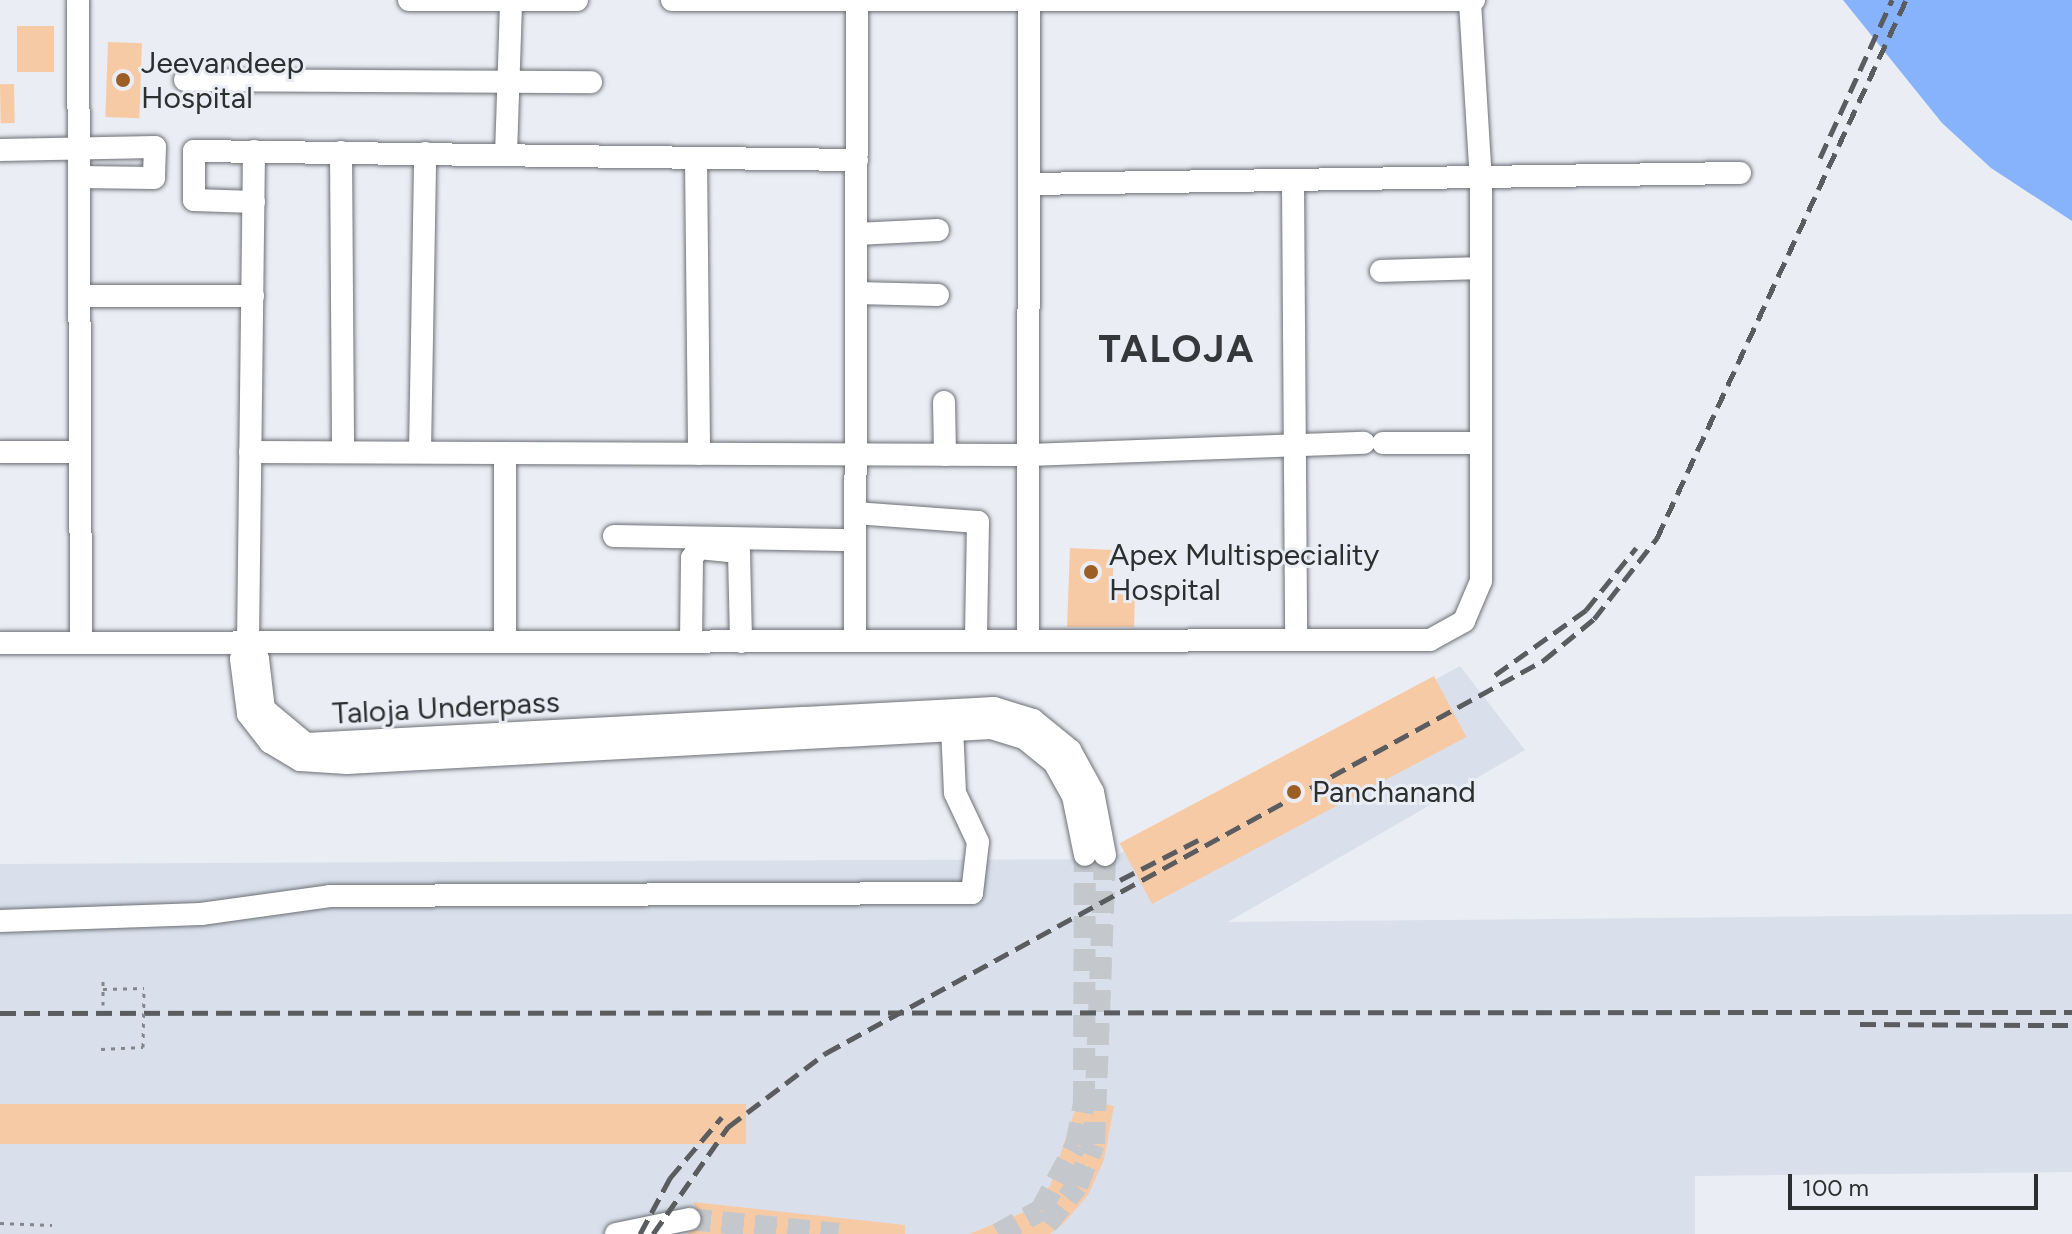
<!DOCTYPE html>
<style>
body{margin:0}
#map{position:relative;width:2072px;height:1234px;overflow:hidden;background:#eaedf3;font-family:Figtree,sans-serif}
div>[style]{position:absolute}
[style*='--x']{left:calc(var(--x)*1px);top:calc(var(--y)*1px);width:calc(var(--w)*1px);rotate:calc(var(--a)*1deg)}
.built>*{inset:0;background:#d9e0ec}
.water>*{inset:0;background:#87b3fd}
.building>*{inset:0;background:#f7caa6;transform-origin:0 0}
.minor-tunnel>*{height:22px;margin-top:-11px;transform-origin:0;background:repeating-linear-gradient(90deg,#c4c7cc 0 22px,transparent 0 33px)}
.path>*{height:3px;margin-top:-1.5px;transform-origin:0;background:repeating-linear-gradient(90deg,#83868a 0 4px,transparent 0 10px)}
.roads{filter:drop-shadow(0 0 2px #6d7075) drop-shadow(0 0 2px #6d7075)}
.minor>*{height:22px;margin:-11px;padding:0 11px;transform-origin:11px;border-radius:11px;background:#fff}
.rail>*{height:5px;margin-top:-2.5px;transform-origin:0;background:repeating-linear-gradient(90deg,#5a5c5f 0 16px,transparent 0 24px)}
.path-bridge>*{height:3px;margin-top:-1.5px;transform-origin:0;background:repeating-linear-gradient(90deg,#83868a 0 4px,transparent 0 10px)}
.dots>*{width:22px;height:22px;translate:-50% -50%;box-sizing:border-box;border:4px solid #eaedf3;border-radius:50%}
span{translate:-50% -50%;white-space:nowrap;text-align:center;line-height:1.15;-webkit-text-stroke:6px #eaedf3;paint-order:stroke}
.poi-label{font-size:30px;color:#2c2e30}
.left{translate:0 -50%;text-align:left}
.street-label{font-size:30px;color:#2c2e30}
.district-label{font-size:38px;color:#35373b;font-weight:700;letter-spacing:2px}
.scale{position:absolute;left:1788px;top:1174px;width:250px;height:36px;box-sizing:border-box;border:4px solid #2c2e30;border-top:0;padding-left:10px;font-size:24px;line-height:28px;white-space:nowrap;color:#2c2e30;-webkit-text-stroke:6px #eaedf3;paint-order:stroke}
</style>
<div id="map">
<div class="built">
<i style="clip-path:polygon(1460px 666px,1525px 750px,1228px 922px,2072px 914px,2072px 1172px,1695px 1176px,1695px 1234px,0 1234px,0 864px,1110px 859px)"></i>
</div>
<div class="water">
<i style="clip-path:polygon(1843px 0,2072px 0,2072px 221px,1991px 168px,1942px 123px)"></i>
</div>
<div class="building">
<i style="left:54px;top:26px;width:46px;height:37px;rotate:90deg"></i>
<i style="left:108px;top:42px;width:34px;height:75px;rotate:2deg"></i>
<i style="left:14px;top:84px;width:39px;height:14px;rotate:89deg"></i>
<i style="clip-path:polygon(1070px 548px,1114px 550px,1112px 594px,1135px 595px,1134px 627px,1067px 627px)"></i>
<i style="left:1434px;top:676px;width:69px;height:356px;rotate:62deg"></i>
<i style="clip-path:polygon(1100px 1103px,1114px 1106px,1104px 1160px,1088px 1195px,1064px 1223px,1050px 1234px,969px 1234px,1024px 1212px,1050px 1186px,1077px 1104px)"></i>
<i style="left:0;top:1104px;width:746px;height:40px"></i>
<i style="clip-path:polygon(693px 1202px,905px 1225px,905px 1234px,687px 1234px,702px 1223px)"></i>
</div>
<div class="minor-tunnel">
<i style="--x:689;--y:1219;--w:150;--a:5.7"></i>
<i style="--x:1047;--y:1224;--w:48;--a:-51.7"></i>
<i style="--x:1077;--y:1186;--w:45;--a:-68"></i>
<i style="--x:1094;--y:1144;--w:289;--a:-87.8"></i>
<i style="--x:998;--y:1234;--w:49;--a:-29.2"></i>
<i style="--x:1041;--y:1210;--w:74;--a:-61.7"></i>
<i style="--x:1076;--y:1145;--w:43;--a:-79.2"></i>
<i style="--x:1084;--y:1103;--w:248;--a:-89.8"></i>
</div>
<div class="path">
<i style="--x:103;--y:981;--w:24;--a:90"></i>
<i style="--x:103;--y:989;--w:41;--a:-1.4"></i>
<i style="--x:101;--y:1049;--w:42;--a:-2.7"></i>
<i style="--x:0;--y:1223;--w:52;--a:2.2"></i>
</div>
<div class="roads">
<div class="minor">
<i style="--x:78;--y:0;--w:643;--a:89.73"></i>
<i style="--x:409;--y:0;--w:168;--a:0"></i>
<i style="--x:672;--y:0;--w:802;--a:0"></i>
<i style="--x:185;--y:80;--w:406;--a:0.3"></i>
<i style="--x:0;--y:150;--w:155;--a:-1.1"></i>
<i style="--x:155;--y:147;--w:31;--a:92"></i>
<i style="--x:154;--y:178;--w:75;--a:-179.2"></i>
<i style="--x:254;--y:151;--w:492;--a:90.7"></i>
<i style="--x:248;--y:643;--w:17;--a:114"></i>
<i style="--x:241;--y:659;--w:55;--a:82.7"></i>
<i style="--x:248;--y:714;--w:36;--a:52"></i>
<i style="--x:270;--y:742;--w:35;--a:31"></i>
<i style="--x:300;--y:760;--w:47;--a:3.7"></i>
<i style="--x:347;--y:763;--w:645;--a:-3.11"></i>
<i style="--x:991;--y:728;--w:34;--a:17"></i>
<i style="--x:1024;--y:738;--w:38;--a:39"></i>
<i style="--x:1054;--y:762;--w:39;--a:61"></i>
<i style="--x:1073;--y:796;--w:60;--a:78.5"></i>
<i style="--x:341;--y:152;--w:300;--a:89.6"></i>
<i style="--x:506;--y:155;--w:154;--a:-88.1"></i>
<i style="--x:696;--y:158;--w:296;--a:89.4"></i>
<i style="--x:1293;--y:183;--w:457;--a:89.6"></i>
<i style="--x:1029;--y:184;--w:711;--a:-0.89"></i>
<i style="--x:254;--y:202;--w:60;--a:-178.1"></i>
<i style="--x:194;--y:200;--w:49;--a:-90"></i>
<i style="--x:194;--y:151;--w:663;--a:0.78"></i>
<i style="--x:856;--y:234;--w:82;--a:-2.8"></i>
<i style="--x:1381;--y:271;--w:100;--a:-1.7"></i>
<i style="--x:856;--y:293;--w:82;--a:1.4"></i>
<i style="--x:80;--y:296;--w:173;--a:0"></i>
<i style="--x:944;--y:402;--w:53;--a:88.9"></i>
<i style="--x:1383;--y:443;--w:98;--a:0"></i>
<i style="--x:0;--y:452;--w:80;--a:0"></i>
<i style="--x:250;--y:452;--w:779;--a:0.22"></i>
<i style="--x:1029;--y:455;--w:335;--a:-2.1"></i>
<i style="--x:420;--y:452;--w:299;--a:-89"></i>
<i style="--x:505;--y:453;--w:189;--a:90"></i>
<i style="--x:855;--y:513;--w:123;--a:4.2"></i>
<i style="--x:978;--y:522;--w:119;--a:91"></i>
<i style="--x:614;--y:536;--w:241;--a:1"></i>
<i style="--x:855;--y:641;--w:641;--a:-89.82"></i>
<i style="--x:1028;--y:641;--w:641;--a:-89.91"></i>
<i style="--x:691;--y:642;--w:84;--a:-89.3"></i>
<i style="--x:692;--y:558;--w:12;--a:-55"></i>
<i style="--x:699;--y:548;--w:40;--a:5.7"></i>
<i style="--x:739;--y:552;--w:90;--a:88.7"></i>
<i style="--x:0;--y:643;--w:1430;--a:-0.12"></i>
<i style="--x:1430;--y:640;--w:39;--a:-29"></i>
<i style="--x:1464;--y:621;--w:43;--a:-67"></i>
<i style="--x:1481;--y:581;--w:399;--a:-90"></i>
<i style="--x:1481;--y:182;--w:182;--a:-93.5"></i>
<i style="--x:248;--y:643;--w:19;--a:58"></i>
<i style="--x:258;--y:659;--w:50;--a:83.2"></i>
<i style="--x:264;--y:709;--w:55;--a:39.8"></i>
<i style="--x:306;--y:744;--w:689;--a:-3"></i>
<i style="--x:994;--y:708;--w:41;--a:17.1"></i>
<i style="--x:1033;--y:720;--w:48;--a:39"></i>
<i style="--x:1070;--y:750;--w:48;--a:61.3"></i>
<i style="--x:1093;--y:792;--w:64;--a:79.2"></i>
<i style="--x:0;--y:921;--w:201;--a:-2"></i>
<i style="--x:201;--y:914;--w:130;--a:-7.9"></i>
<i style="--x:330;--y:896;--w:642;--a:-0.27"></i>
<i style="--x:972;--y:893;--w:51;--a:-83.3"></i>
<i style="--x:978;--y:842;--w:54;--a:-115.1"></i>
<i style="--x:955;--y:793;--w:67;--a:-92.6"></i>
<i style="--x:616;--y:1234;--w:75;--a:-11.6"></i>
</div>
</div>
<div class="rail">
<i style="--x:1820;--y:158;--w:174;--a:-65.5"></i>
<i style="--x:1495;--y:675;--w:112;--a:-35.5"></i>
<i style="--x:1586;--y:610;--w:80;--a:-51.1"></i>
<i style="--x:1120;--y:880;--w:88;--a:-27.1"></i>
<i style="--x:0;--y:1013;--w:2072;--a:-0.03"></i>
<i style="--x:1860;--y:1024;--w:212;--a:0.3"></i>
<i style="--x:640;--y:1234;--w:64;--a:-61.8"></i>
<i style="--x:670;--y:1178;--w:80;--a:-49.6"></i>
<i style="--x:653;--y:1234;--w:131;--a:-55"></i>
<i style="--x:728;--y:1127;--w:123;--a:-37.1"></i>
<i style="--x:826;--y:1053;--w:819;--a:-28.69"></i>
<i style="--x:1544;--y:660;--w:65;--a:-39.4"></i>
<i style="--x:1594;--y:619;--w:103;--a:-52.1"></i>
<i style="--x:1657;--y:538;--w:593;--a:-65.16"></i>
</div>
<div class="path-bridge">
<i style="--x:143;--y:1047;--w:59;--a:-89"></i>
</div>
<div class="dots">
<i style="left:123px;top:80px;background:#9c5e24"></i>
<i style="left:1091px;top:572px;background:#9c5e24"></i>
<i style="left:1294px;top:792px;background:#9c5e24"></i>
</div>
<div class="poi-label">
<span class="left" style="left:141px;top:80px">Jeevandeep<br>Hospital</span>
<span class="left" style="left:1109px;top:572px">Apex Multispeciality<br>Hospital</span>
<span class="left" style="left:1312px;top:792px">Panchanand</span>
</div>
<div class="street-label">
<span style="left:446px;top:708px;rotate:-3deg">Taloja Underpass</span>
</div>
<div class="district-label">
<span style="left:1177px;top:350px">TALOJA</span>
</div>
<div class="scale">100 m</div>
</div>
